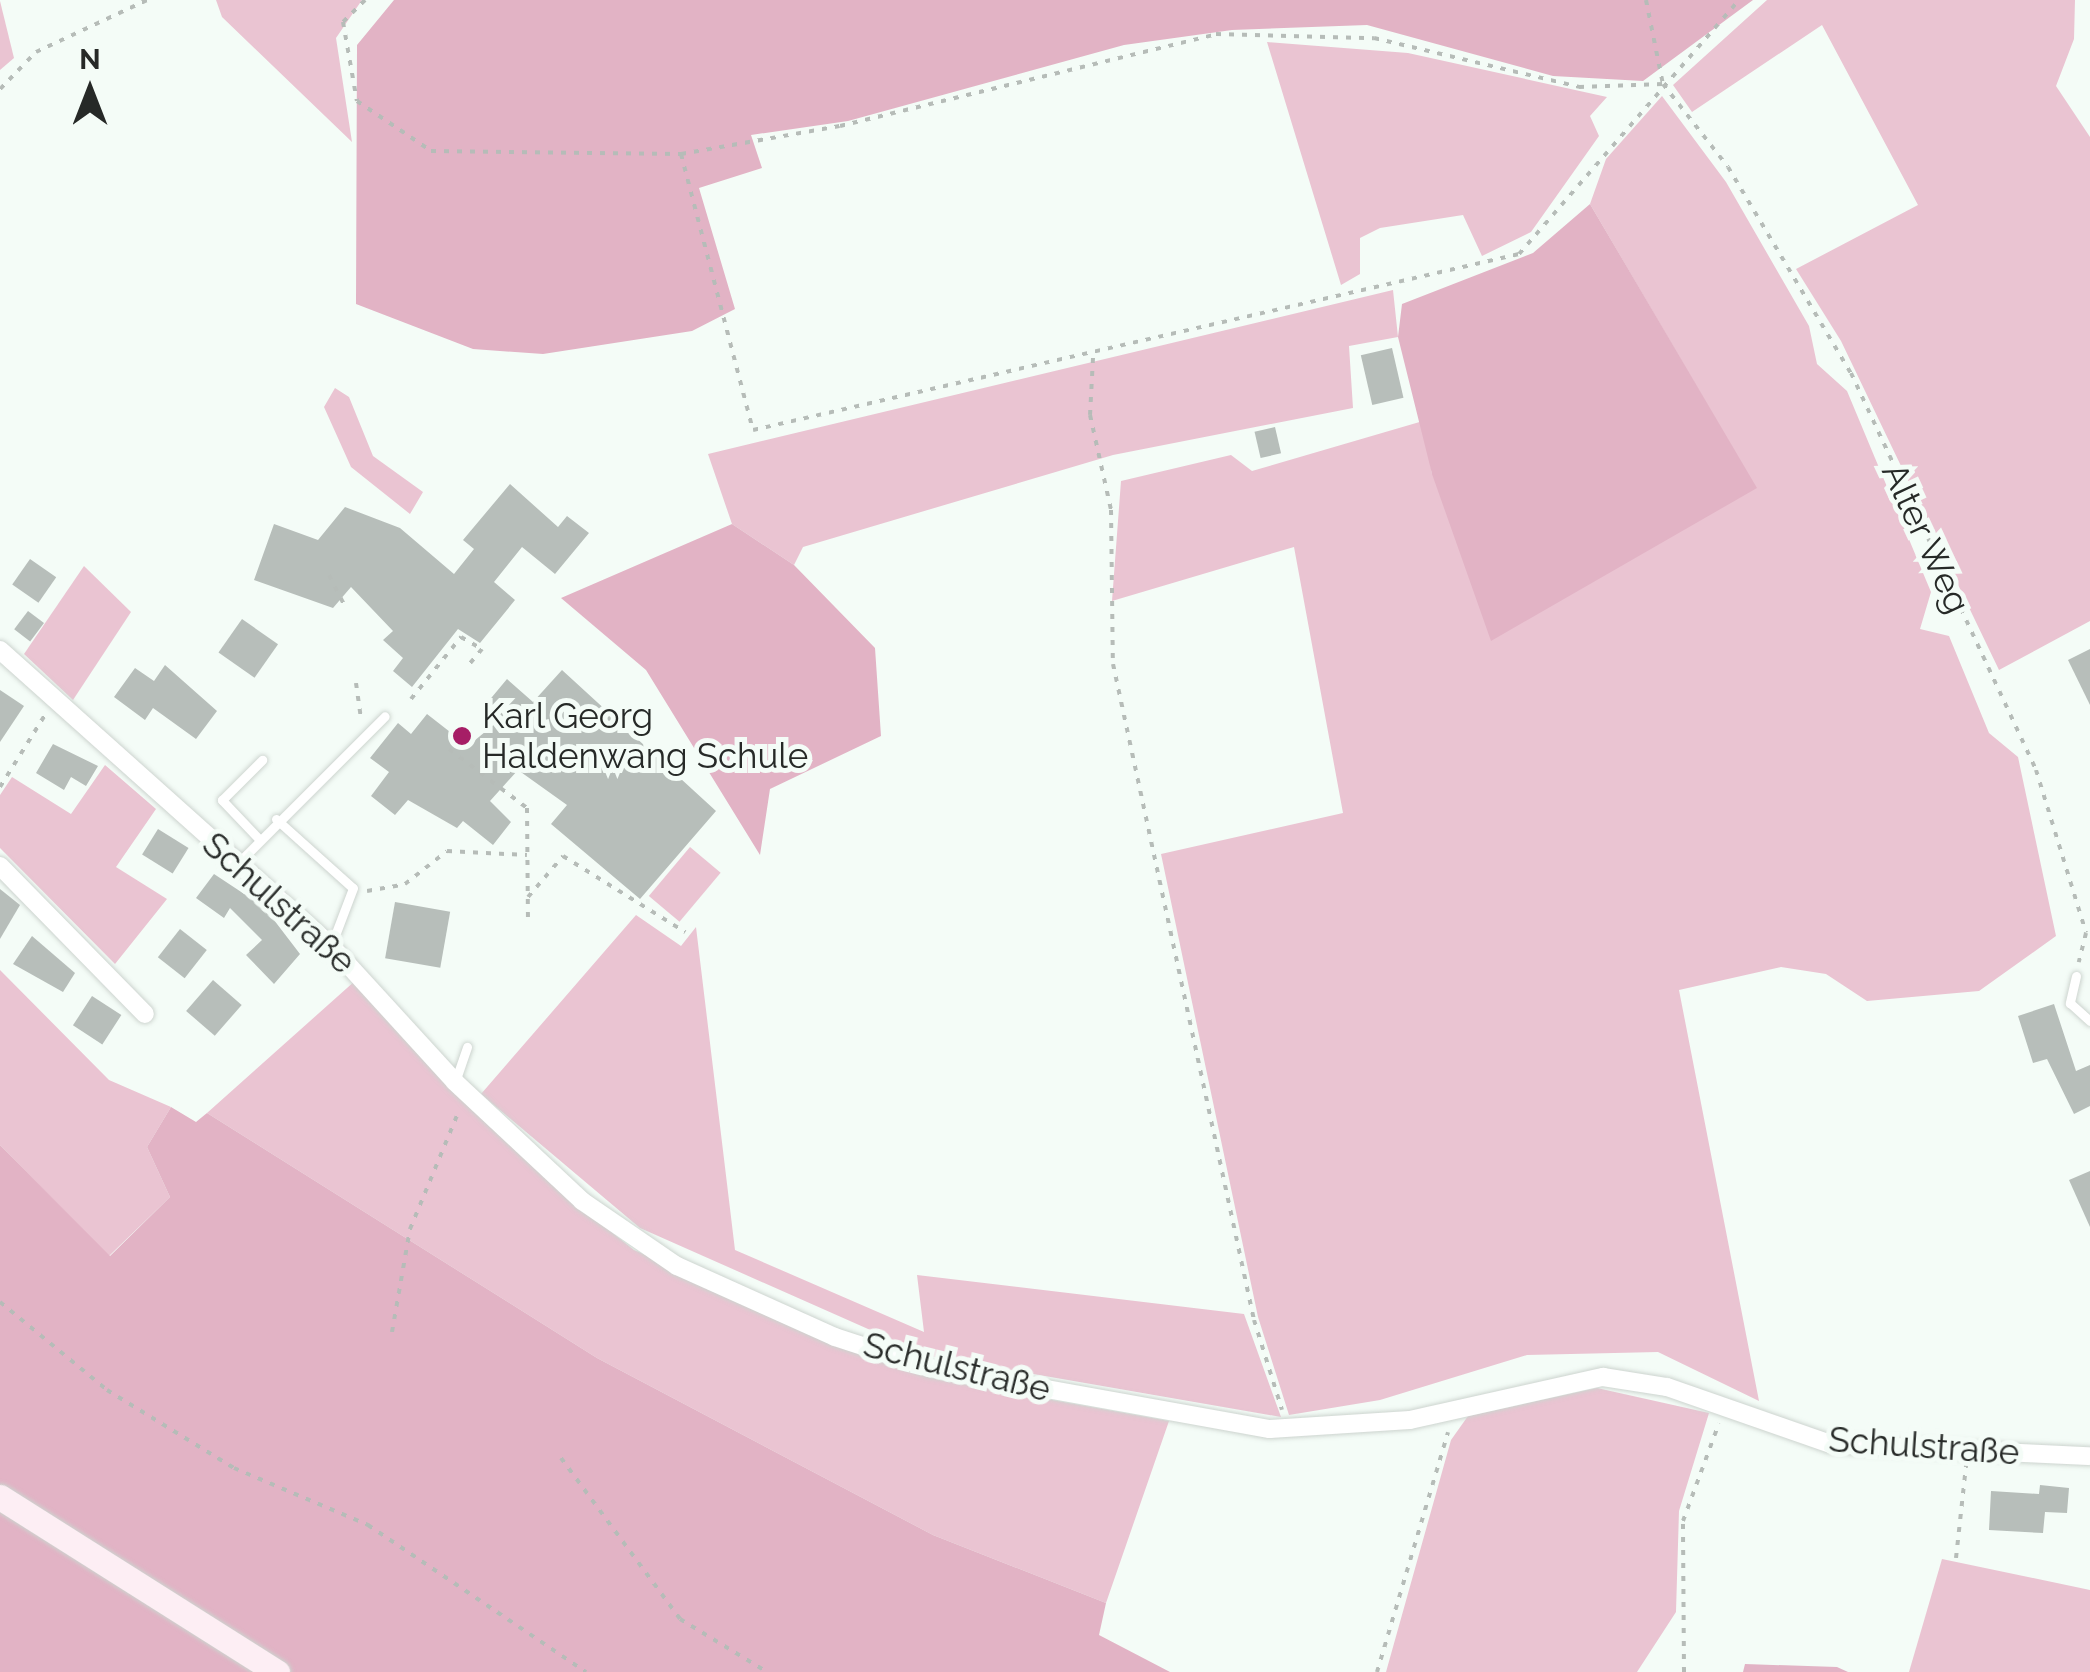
<!DOCTYPE html>
<meta charset="utf-8">
<style>
body{margin:0}
#map{position:relative;width:2090px;height:1672px;overflow:hidden;background:#f4fcf7;font-family:Raleway,sans-serif}
div>[style]{position:absolute}
[style*='--x']{left:calc(var(--x)*1px);top:calc(var(--y)*1px);width:calc(var(--w)*1px);rotate:calc(var(--a)*1deg)}
.green>*{inset:0;background:#eac4d2;transform-origin:0 0}
.forest>*{inset:0;background:#e2b3c5}
.building>*{inset:0;background:#b7beba;transform-origin:0 0}
.path>*{height:4px;margin-top:-2px;transform-origin:0;background:repeating-linear-gradient(90deg,#b6bcb8 0 5px,transparent 0 13px)}
.roads{filter:drop-shadow(0 0 2px #cdd4cf) drop-shadow(0 0 2px #cdd4cf)}
.lane>*{height:9px;margin:-4.5px;padding:0 4.5px;transform-origin:4.5px;border-radius:4.5px;background:#fff}
.street>*{height:18px;margin:-9px;padding:0 9px;transform-origin:9px;border-radius:9px;background:#fff}
.secondary>*{height:25px;margin:-12.5px;padding:0 12.5px;transform-origin:12.5px;border-radius:12.5px;background:#fdeef4}
.dots>*{width:28px;height:28px;translate:-50% -50%;box-sizing:border-box;border:5px solid #f4fcf7;border-radius:50%}
span{translate:-50% -50%;white-space:nowrap;text-align:center;line-height:1.15;-webkit-text-stroke:10px #f4fcf7;paint-order:stroke}
.street-label{font-size:35px;color:#262927}
.poi-label{font-size:35px;color:#262927}
.left{translate:0 -50%;text-align:left}
.north{position:absolute;left:40px;top:40px;width:100px;height:100px;-webkit-text-stroke:8px #f4fcf7;paint-order:stroke;rotate:0deg;font-size:28px;font-weight:700;line-height:40px;text-align:center;color:#262927}
.north::after{content:'';display:block;margin:auto;width:35px;height:45px;background:#262927;clip-path:polygon(50% 0,100% 100%,50% 72%,0 100%)}
</style>
<div id="map">
<div class="green">
<i style="clip-path:polygon(216px 0,362px 0,336px 38px,352px 142px,222px 17px)"></i>
<i style="clip-path:polygon(1767px 0,2075px 0,2074px 39px,2056px 86px,2090px 137px,2090px 621px,1999px 670px,1841px 341px,1796px 269px,1918px 205px,1822px 25px,1692px 112px,1673px 85px)"></i>
<i style="clip-path:polygon(0 1px,14px 58px,0 70px)"></i>
<i style="clip-path:polygon(1267px 42px,1408px 53px,1607px 97px,1590px 116px,1599px 136px,1531px 232px,1482px 256px,1463px 215px,1380px 228px,1360px 238px,1360px 274px,1341px 285px)"></i>
<i style="clip-path:polygon(1662px 96px,1726px 182px,1809px 326px,1817px 364px,1847px 391px,1931px 592px,1920px 629px,1949px 636px,1989px 733px,2018px 757px,2056px 936px,1979px 991px,1867px 1001px,1826px 974px,1781px 967px,1679px 990px,1759px 1401px,1658px 1352px,1527px 1355px,1380px 1400px,1289px 1415px,1258px 1317px,1161px 854px,1343px 813px,1294px 547px,1112px 601px,1121px 481px,1231px 455px,1252px 471px,1423px 421px,1432px 474px,1756px 488px,1590px 204px,1606px 159px)"></i>
<i style="clip-path:polygon(1393px 290px,1398px 337px,1349px 346px,1353px 408px,1113px 455px,803px 547px,794px 565px,732px 524px,708px 454px)"></i>
<i style="clip-path:polygon(335px 388px,349px 397px,373px 456px,423px 492px,410px 514px,351px 467px,324px 407px)"></i>
<i style="clip-path:polygon(84px 566px,131px 612px,73px 700px,24px 654px)"></i>
<i style="clip-path:polygon(105px 765px,156px 809px,116px 867px,167px 899px,115px 964px,0 848px,0 795px,12px 777px,71px 814px)"></i>
<i style="left:690px;top:847px;width:40px;height:64px;rotate:40deg"></i>
<i style="clip-path:polygon(636px 915px,681px 946px,696px 927px,735px 1250px,924px 1332px,917px 1275px,1244px 1314px,1281px 1417px,929px 1356px,640px 1228px,481px 1094px)"></i>
<i style="clip-path:polygon(0 970px,109px 1080px,171px 1107px,147px 1147px,170px 1197px,109px 1256px,0 1145px)"></i>
<i style="clip-path:polygon(356px 980px,558px 1190px,634px 1250px,930px 1378px,1169px 1421px,1106px 1603px,933px 1535px,597px 1358px,207px 1113px)"></i>
<i style="clip-path:polygon(1597px 1388px,1709px 1413px,1679px 1511px,1676px 1612px,1637px 1672px,1386px 1672px,1451px 1440px,1468px 1416px)"></i>
<i style="clip-path:polygon(1942px 1559px,2090px 1590px,2090px 1672px,1909px 1672px)"></i>
</div>
<div class="forest">
<i style="clip-path:polygon(394px 0,1753px 0,1643px 81px,1553px 76px,1367px 25px,1232px 30px,1124px 45px,848px 121px,751px 135px,762px 168px,699px 188px,735px 309px,692px 331px,543px 354px,473px 349px,356px 304px,357px 45px)"></i>
<i style="clip-path:polygon(1590px 204px,1757px 488px,1491px 641px,1432px 474px,1398px 337px,1402px 304px,1533px 253px)"></i>
<i style="clip-path:polygon(732px 524px,794px 565px,875px 648px,881px 736px,770px 789px,760px 855px,646px 670px,561px 598px)"></i>
<i style="clip-path:polygon(171px 1107px,196px 1122px,207px 1113px,597px 1358px,933px 1535px,1106px 1603px,1099px 1635px,1170px 1672px,0 1672px,0 1145px,110px 1256px,170px 1197px,147px 1147px)"></i>
<i style="clip-path:polygon(1745px 1664px,1837px 1667px,1848px 1672px,1743px 1672px)"></i>
</div>
<div class="building">
<i style="left:1392px;top:348px;width:51px;height:32px;rotate:77deg"></i>
<i style="left:1275px;top:427px;width:27px;height:21px;rotate:77deg"></i>
<i style="clip-path:polygon(510px 484px,558px 527px,567px 516px,589px 533px,555px 574px,522px 547px,494px 582px,515px 600px,480px 643px,458px 629px,412px 687px,393px 671px,403px 658px,383px 640px,393px 631px,351px 587px,333px 608px,254px 580px,274px 524px,318px 540px,345px 507px,400px 528px,454px 574px,474px 549px,463px 540px)"></i>
<i style="left:30px;top:559px;width:32px;height:31px;rotate:35deg"></i>
<i style="left:28px;top:611px;width:20px;height:23px;rotate:37deg"></i>
<i style="left:242px;top:619px;width:44px;height:41px;rotate:35deg"></i>
<i style="clip-path:polygon(2090px 649px,2090px 705px,2068px 660px)"></i>
<i style="clip-path:polygon(165px 665px,217px 711px,196px 739px,153px 708px,145px 720px,114px 697px,135px 668px,154px 681px)"></i>
<i style="clip-path:polygon(562px 670px,716px 811px,640px 899px,551px 824px,567px 805px,518px 770px,490px 801px,511px 822px,493px 845px,463px 821px,457px 828px,408px 800px,395px 815px,371px 796px,389px 772px,370px 758px,398px 723px,411px 734px,427px 714px,468px 746px,503px 717px,487px 703px,507px 679px,533px 702px)"></i>
<i style="clip-path:polygon(0 690px,24px 706px,0 742px)"></i>
<i style="clip-path:polygon(53px 744px,98px 766px,86px 786px,71px 777px,64px 790px,36px 773px)"></i>
<i style="left:158px;top:829px;width:36px;height:30px;rotate:32deg"></i>
<i style="clip-path:polygon(214px 874px,264px 907px,300px 954px,274px 984px,246px 955px,262px 940px,230px 908px,224px 918px,196px 898px)"></i>
<i style="clip-path:polygon(0 889px,20px 905px,0 939px)"></i>
<i style="left:395px;top:902px;width:56px;height:57px;rotate:10deg"></i>
<i style="left:180px;top:929px;width:34px;height:36px;rotate:38deg"></i>
<i style="clip-path:polygon(32px 936px,75px 973px,63px 992px,13px 964px)"></i>
<i style="left:213px;top:980px;width:38px;height:41px;rotate:41deg"></i>
<i style="left:92px;top:996px;width:35px;height:35px;rotate:33deg"></i>
<i style="clip-path:polygon(2054px 1004px,2076px 1071px,2090px 1065px,2090px 1106px,2074px 1114px,2047px 1059px,2033px 1063px,2018px 1016px)"></i>
<i style="clip-path:polygon(2090px 1171px,2090px 1227px,2069px 1180px)"></i>
<i style="clip-path:polygon(2040px 1485px,2069px 1488px,2067px 1513px,2045px 1512px,2043px 1533px,1989px 1530px,1991px 1491px,2039px 1494px)"></i>
</div>
<div class="path">
<i style="--x:365;--y:0;--w:31;--a:135"></i>
<i style="--x:343;--y:22;--w:80;--a:80"></i>
<i style="--x:357;--y:101;--w:89;--a:34"></i>
<i style="--x:431;--y:151;--w:250;--a:0.7"></i>
<i style="--x:681;--y:154;--w:161;--a:-10"></i>
<i style="--x:840;--y:126;--w:387;--a:-13.7"></i>
<i style="--x:1216;--y:34;--w:158;--a:1.5"></i>
<i style="--x:1374;--y:38;--w:211;--a:13.4"></i>
<i style="--x:1579;--y:87;--w:84;--a:-2"></i>
<i style="--x:1646;--y:0;--w:86;--a:78.6"></i>
<i style="--x:1663;--y:84;--w:105;--a:51.9"></i>
<i style="--x:1728;--y:167;--w:240;--a:59.2"></i>
<i style="--x:1851;--y:373;--w:438;--a:65"></i>
<i style="--x:2036;--y:770;--w:170;--a:72.9"></i>
<i style="--x:2086;--y:933;--w:30;--a:104"></i>
<i style="--x:0;--y:89;--w:52;--a:-45.8"></i>
<i style="--x:36;--y:52;--w:123;--a:-25.1"></i>
<i style="--x:681;--y:154;--w:285;--a:75.4"></i>
<i style="--x:753;--y:430;--w:786;--a:-12.94"></i>
<i style="--x:1519;--y:254;--w:336;--a:-49.1"></i>
<i style="--x:1093;--y:358;--w:57;--a:93"></i>
<i style="--x:1090;--y:415;--w:97;--a:77.5"></i>
<i style="--x:1111;--y:510;--w:154;--a:89.3"></i>
<i style="--x:1113;--y:664;--w:671;--a:77.87"></i>
<i style="--x:1254;--y:1320;--w:94;--a:72.7"></i>
<i style="--x:329;--y:575;--w:38;--a:63"></i>
<i style="--x:356;--y:683;--w:35;--a:82"></i>
<i style="--x:411;--y:699;--w:80;--a:-51.1"></i>
<i style="--x:461;--y:637;--w:24;--a:30"></i>
<i style="--x:482;--y:649;--w:23;--a:130"></i>
<i style="--x:456;--y:740;--w:11;--a:128"></i>
<i style="--x:449;--y:749;--w:98;--a:37.1"></i>
<i style="--x:527;--y:808;--w:112;--a:89.5"></i>
<i style="--x:0;--y:787;--w:85;--a:-58"></i>
<i style="--x:367;--y:891;--w:39;--a:-10"></i>
<i style="--x:405;--y:884;--w:53;--a:-38.2"></i>
<i style="--x:447;--y:851;--w:80;--a:2.9"></i>
<i style="--x:528;--y:897;--w:54;--a:-49.5"></i>
<i style="--x:563;--y:856;--w:144;--a:31.9"></i>
<i style="--x:0;--y:1302;--w:139;--a:39.4"></i>
<i style="--x:107;--y:1390;--w:149;--a:31.6"></i>
<i style="--x:234;--y:1468;--w:146;--a:23"></i>
<i style="--x:368;--y:1525;--w:263;--a:34"></i>
<i style="--x:392;--y:1332;--w:105;--a:-80.1"></i>
<i style="--x:410;--y:1229;--w:126;--a:-67.5"></i>
<i style="--x:561;--y:1458;--w:200;--a:53.5"></i>
<i style="--x:680;--y:1619;--w:102;--a:31.3"></i>
<i style="--x:1956;--y:1558;--w:93;--a:-83.8"></i>
<i style="--x:1377;--y:1672;--w:250;--a:-73.5"></i>
<i style="--x:1684;--y:1672;--w:151;--a:-90.4"></i>
<i style="--x:1683;--y:1521;--w:104;--a:-69.8"></i>
</div>
<div class="roads">
<div class="lane">
<i style="--x:276;--y:819;--w:103;--a:41.9"></i>
<i style="--x:353;--y:888;--w:62;--a:110.8"></i>
<i style="--x:259;--y:839;--w:54;--a:-133.5"></i>
<i style="--x:222;--y:800;--w:57;--a:-45"></i>
<i style="--x:239;--y:862;--w:206;--a:-45"></i>
<i style="--x:2076;--y:976;--w:28;--a:103"></i>
<i style="--x:2070;--y:1003;--w:27;--a:42"></i>
<i style="--x:456;--y:1079;--w:34;--a:-71"></i>
</div>
<div class="street">
<i style="--x:0;--y:650;--w:444;--a:41.8"></i>
<i style="--x:331;--y:946;--w:184;--a:47.6"></i>
<i style="--x:455;--y:1082;--w:174;--a:43.1"></i>
<i style="--x:582;--y:1201;--w:115;--a:34.4"></i>
<i style="--x:677;--y:1266;--w:173;--a:24.2"></i>
<i style="--x:835;--y:1337;--w:100;--a:18.1"></i>
<i style="--x:930;--y:1368;--w:345;--a:10.2"></i>
<i style="--x:1270;--y:1429;--w:140;--a:-3.7"></i>
<i style="--x:1410;--y:1420;--w:198;--a:-12.6"></i>
<i style="--x:1603;--y:1377;--w:65;--a:8.9"></i>
<i style="--x:1667;--y:1387;--w:174;--a:19.2"></i>
<i style="--x:1831;--y:1444;--w:259;--a:2.7"></i>
<i style="--x:0;--y:866;--w:207;--a:45.6"></i>
</div>
<div class="secondary">
<i style="--x:0;--y:1497;--w:328;--a:32.3"></i>
</div>
</div>
<div class="dots">
<i style="left:462px;top:736px;background:#a61e66"></i>
</div>
<div class="street-label">
<span style="left:1926px;top:538px;rotate:65deg">Alter Weg</span>
<span style="left:279px;top:903px;rotate:42deg">Schulstraße</span>
<span style="left:957px;top:1367px;rotate:14deg">Schulstraße</span>
<span style="left:1924px;top:1446px;rotate:4deg">Schulstraße</span>
</div>
<div class="poi-label">
<span class="left" style="left:482px;top:736px">Karl Georg<br>Haldenwang Schule</span>
</div>
<div class="north">N</div>
</div>
